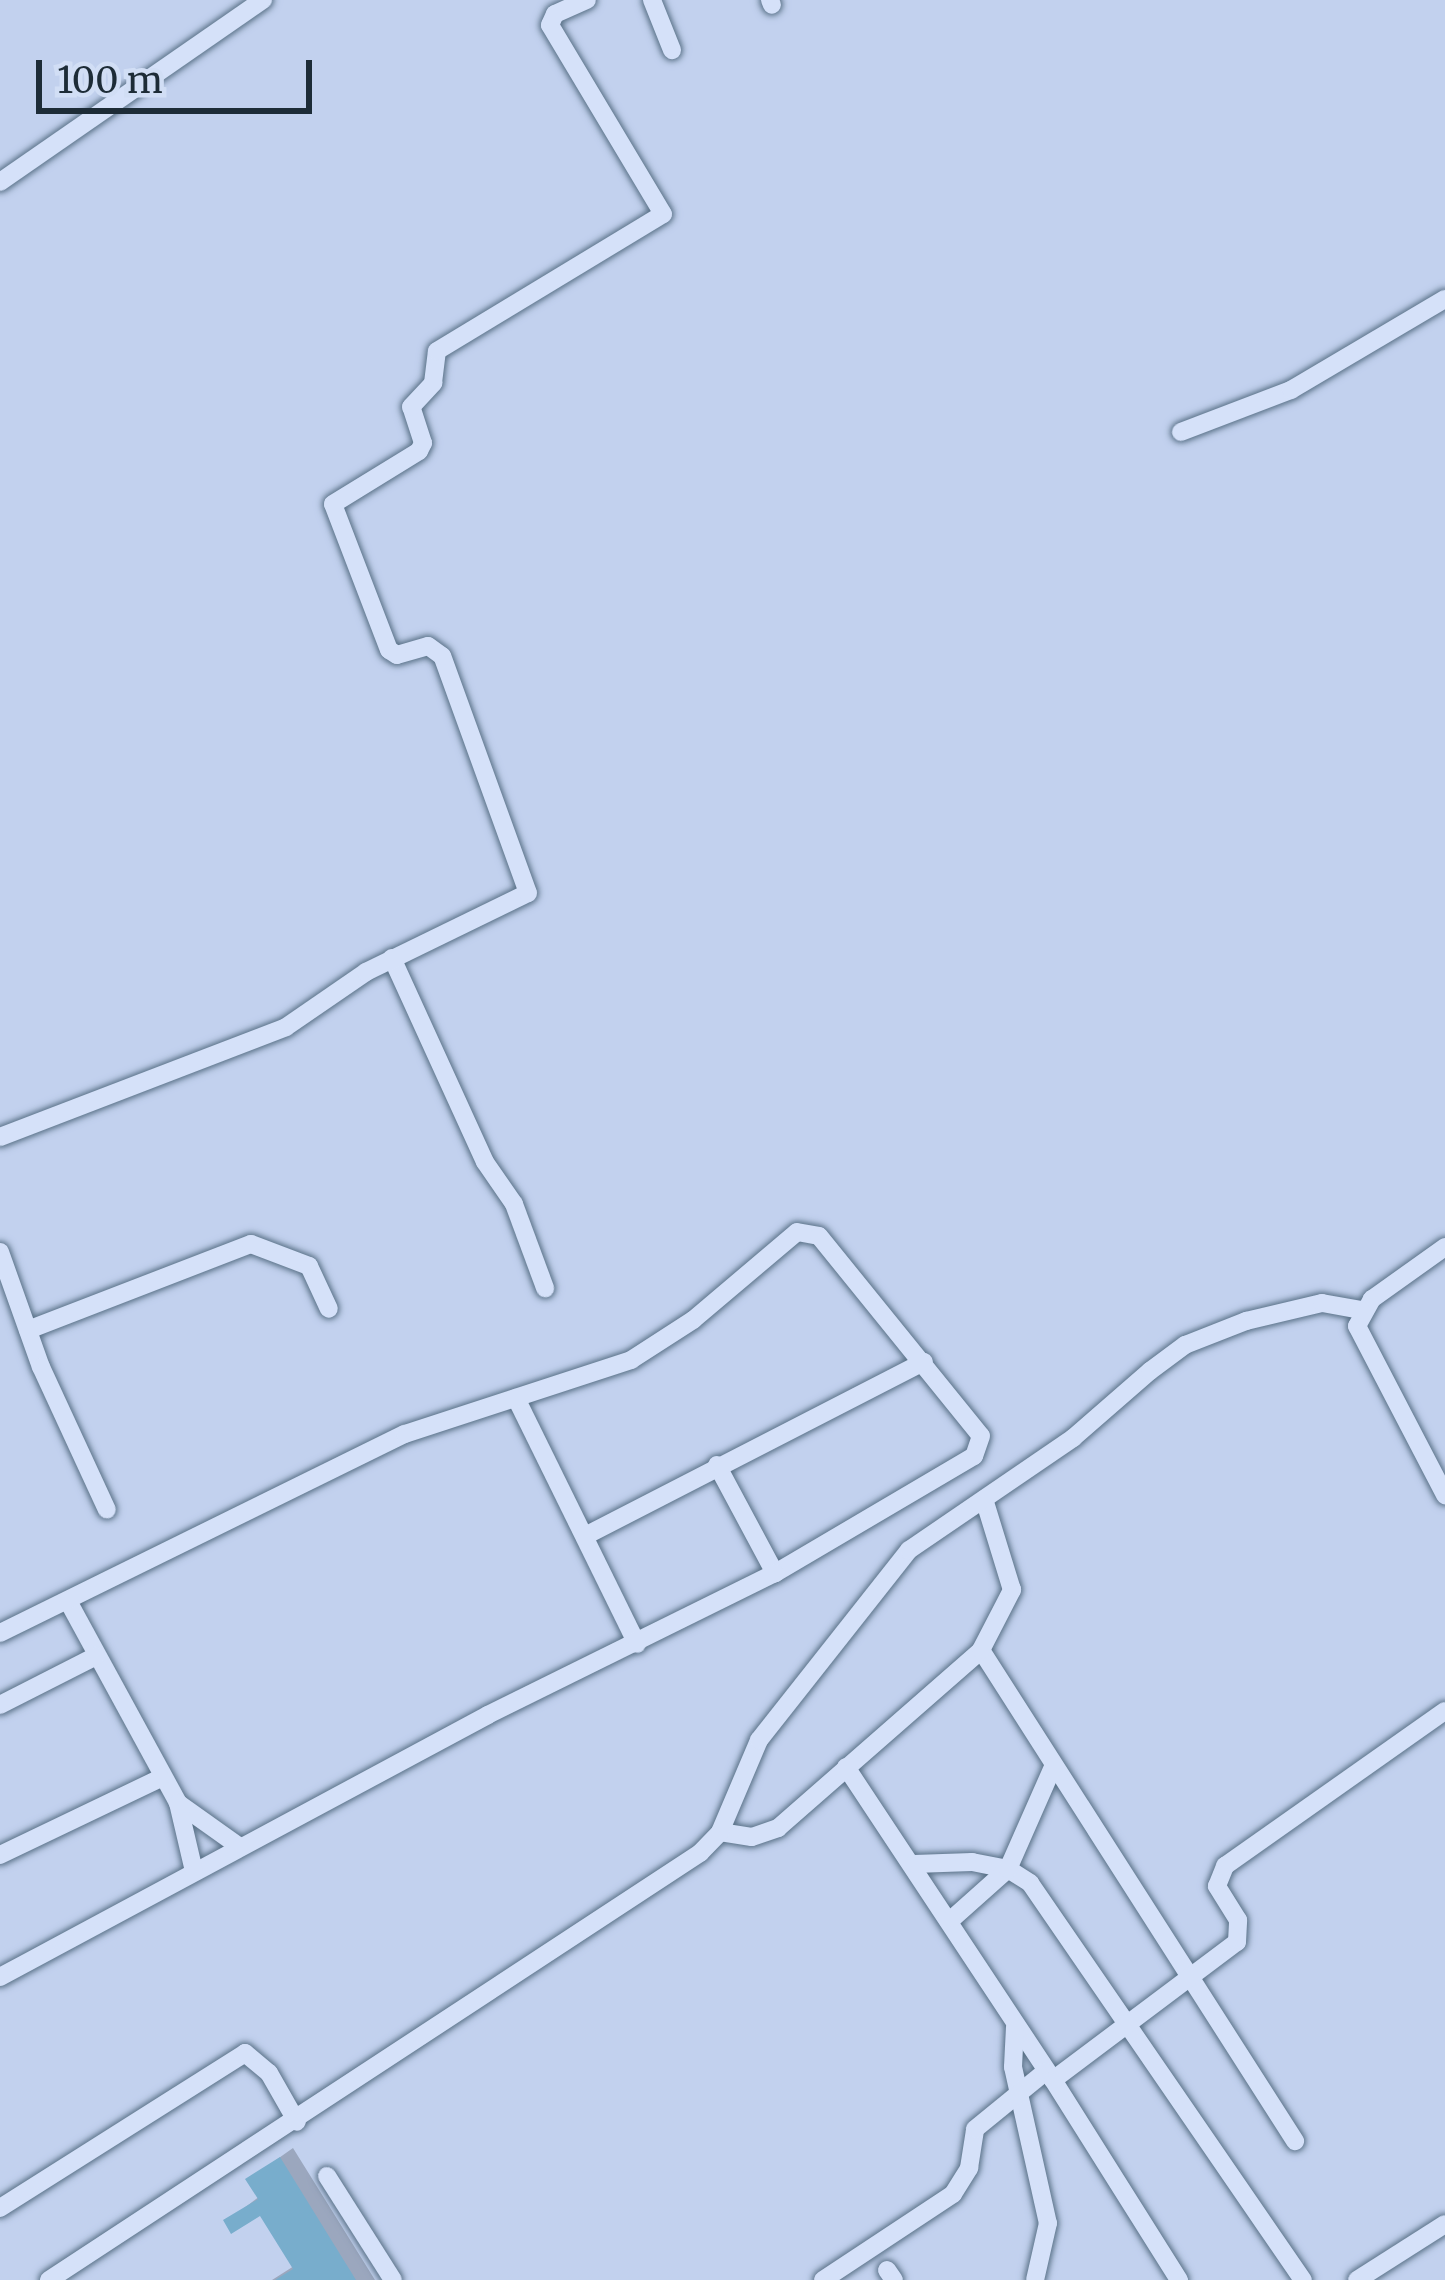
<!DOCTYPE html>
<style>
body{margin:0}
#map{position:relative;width:1445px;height:2280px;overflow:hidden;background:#c2d1ee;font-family:Merriweather,serif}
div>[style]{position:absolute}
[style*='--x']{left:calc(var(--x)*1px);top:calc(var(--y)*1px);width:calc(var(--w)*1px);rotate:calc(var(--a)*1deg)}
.shadow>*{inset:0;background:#0003}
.building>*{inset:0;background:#78adcc}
.roads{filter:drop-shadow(0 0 3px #597187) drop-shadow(0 0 3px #597187)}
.minor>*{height:18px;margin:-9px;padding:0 9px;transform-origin:9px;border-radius:9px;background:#d5e1f9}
span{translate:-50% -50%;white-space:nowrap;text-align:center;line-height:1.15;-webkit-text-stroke:9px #d1def5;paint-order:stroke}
.scale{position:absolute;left:36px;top:60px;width:276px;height:54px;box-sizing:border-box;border:6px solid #1d2c37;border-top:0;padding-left:15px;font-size:36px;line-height:42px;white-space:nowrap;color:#1d2c37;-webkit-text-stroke:9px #d1def5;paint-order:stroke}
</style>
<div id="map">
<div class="shadow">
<i style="clip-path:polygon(293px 2148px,375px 2280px,272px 2280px,294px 2266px,261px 2212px,227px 2221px,260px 2196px,249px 2179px)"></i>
</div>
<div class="building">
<i style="clip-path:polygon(280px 2157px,356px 2280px,275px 2280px,293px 2269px,260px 2216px,231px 2234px,223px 2220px,258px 2199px,245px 2179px)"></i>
</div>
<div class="roads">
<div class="minor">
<i style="--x:652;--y:0;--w:54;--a:68.2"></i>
<i style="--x:770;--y:0;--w:5;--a:68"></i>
<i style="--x:0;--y:182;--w:320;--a:-34.7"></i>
<i style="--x:1181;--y:432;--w:118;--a:-20.9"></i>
<i style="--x:1291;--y:390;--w:179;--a:-30.6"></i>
<i style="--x:392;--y:958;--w:224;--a:65.5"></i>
<i style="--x:485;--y:1162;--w:51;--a:55.4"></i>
<i style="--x:514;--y:1204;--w:90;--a:69.7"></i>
<i style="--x:0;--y:1137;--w:306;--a:-21"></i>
<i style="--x:286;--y:1027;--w:97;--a:-34.5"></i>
<i style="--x:366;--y:972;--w:180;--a:-26"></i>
<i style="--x:528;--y:893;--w:252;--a:-109.9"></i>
<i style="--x:442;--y:656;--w:17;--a:-144"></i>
<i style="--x:428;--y:646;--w:32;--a:164"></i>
<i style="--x:397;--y:655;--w:9;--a:-148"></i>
<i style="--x:389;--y:650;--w:156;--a:-111"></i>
<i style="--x:333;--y:504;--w:101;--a:-31.6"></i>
<i style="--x:419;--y:451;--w:9;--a:-63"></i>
<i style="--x:423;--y:443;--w:38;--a:-108"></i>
<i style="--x:411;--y:407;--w:33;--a:-47"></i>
<i style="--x:433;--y:383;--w:32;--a:-83"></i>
<i style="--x:437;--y:351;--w:264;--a:-31.2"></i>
<i style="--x:663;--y:214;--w:220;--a:-120.9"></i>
<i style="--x:550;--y:25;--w:12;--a:-66"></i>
<i style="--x:555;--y:14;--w:35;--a:-24"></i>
<i style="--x:1445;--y:1247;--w:90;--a:144.5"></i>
<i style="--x:1372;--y:1299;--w:31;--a:119"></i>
<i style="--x:1357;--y:1326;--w:191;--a:62.5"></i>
<i style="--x:0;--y:1252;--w:122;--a:70.4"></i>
<i style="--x:41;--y:1367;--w:157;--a:65.2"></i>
<i style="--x:28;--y:1330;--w:239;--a:-21.1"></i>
<i style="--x:251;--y:1244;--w:62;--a:20.8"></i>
<i style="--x:309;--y:1266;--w:47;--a:65.1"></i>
<i style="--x:516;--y:1398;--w:274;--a:63.8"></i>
<i style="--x:717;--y:1465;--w:123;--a:61.8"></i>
<i style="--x:585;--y:1536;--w:381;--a:-27.2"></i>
<i style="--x:68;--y:1601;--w:230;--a:61.4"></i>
<i style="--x:178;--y:1803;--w:76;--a:35.4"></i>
<i style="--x:0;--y:1633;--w:451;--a:-26.2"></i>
<i style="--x:405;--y:1434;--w:238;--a:-18.1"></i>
<i style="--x:631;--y:1360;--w:74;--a:-32.8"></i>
<i style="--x:693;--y:1320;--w:136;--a:-40.2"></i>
<i style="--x:797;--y:1232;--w:22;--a:10"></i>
<i style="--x:819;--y:1236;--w:257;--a:51"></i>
<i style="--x:981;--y:1436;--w:21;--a:109"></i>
<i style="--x:974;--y:1456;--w:231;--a:149.5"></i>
<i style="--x:775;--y:1573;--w:320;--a:153.7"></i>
<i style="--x:488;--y:1715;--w:554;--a:151.77"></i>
<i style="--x:981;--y:1650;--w:583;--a:57.4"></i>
<i style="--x:0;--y:1705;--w:108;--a:-27"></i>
<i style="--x:846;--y:1767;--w:375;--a:56.5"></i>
<i style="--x:178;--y:1803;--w:70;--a:76.8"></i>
<i style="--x:720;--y:1832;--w:32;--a:9"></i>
<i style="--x:752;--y:1837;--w:28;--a:-19"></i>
<i style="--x:778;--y:1828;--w:270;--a:-41.2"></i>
<i style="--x:981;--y:1650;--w:68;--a:-62.7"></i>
<i style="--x:1012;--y:1590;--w:95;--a:-107.1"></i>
<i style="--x:0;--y:1855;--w:178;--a:-25.6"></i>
<i style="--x:914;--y:1864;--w:58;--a:-2"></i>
<i style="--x:972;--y:1862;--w:37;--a:11"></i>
<i style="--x:1008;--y:1869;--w:26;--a:32"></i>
<i style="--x:1030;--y:1883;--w:482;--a:55.5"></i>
<i style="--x:953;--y:1918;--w:74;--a:-41.7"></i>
<i style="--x:1008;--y:1869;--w:111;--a:-66.2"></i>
<i style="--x:1015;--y:2027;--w:40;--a:92.9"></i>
<i style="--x:1013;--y:2067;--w:160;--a:77.4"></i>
<i style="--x:1048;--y:2223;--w:58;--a:102.8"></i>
<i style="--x:327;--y:2176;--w:123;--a:57.6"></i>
<i style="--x:0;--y:2208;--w:290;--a:-32.3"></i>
<i style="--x:245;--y:2053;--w:31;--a:40"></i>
<i style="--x:269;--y:2073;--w:56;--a:60.3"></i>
<i style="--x:887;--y:2270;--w:12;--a:55"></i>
<i style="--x:49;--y:2280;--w:779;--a:-33.26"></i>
<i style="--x:700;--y:1853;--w:29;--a:-46"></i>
<i style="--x:720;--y:1832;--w:100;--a:-67"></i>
<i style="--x:759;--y:1740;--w:242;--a:-51.7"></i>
<i style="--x:909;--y:1550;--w:199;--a:-34.3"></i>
<i style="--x:1073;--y:1438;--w:102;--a:-41"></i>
<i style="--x:1150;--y:1371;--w:44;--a:-36.6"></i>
<i style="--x:1185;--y:1345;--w:66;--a:-21.5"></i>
<i style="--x:1246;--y:1321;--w:78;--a:-13.3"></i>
<i style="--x:1322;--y:1303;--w:39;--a:10"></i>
<i style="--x:823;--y:2280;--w:156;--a:-33.5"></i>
<i style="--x:953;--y:2194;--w:31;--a:-58"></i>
<i style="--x:969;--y:2168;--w:39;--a:-81"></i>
<i style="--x:975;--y:2129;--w:90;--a:-39.2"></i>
<i style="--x:1179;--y:2280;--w:236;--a:-122.2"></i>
<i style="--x:1053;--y:2080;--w:230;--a:-36.9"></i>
<i style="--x:1237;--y:1942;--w:22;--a:-87"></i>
<i style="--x:1238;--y:1920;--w:40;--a:-122"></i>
<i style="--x:1217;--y:1886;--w:22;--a:-68"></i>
<i style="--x:1225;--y:1866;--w:269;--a:-35.2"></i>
<i style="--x:1357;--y:2280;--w:104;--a:-32.5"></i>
</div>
</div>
<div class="scale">100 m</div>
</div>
